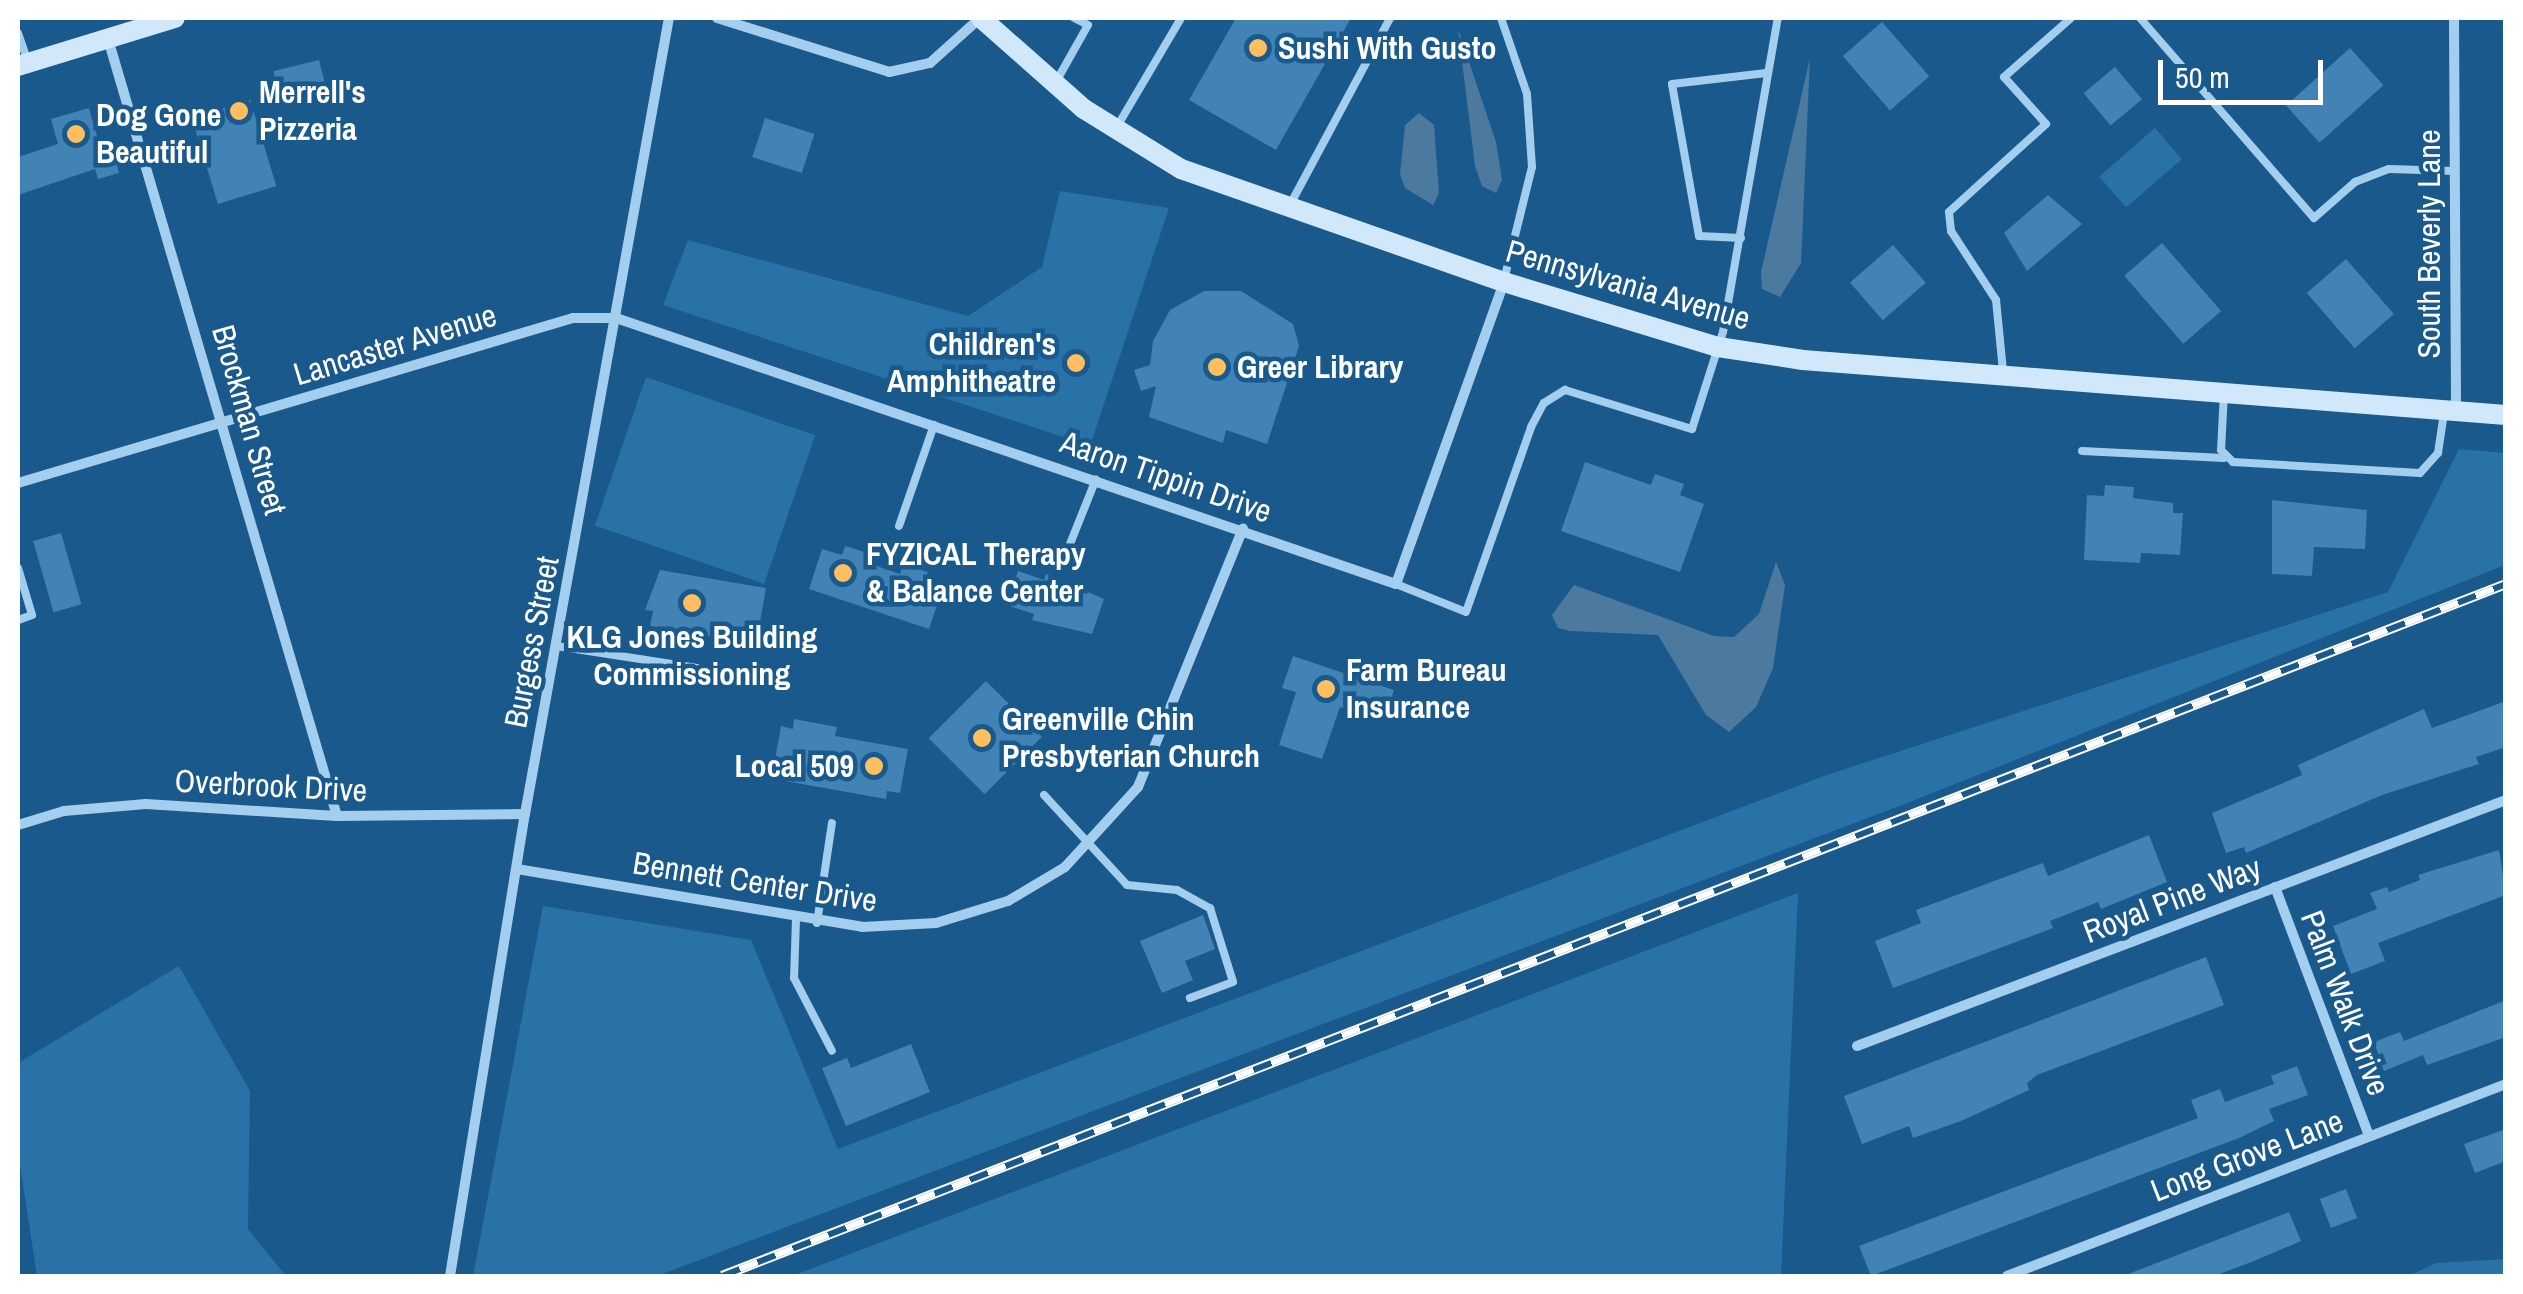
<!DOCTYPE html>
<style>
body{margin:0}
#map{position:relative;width:2523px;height:1294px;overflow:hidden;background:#19598c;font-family:"Archivo Narrow",sans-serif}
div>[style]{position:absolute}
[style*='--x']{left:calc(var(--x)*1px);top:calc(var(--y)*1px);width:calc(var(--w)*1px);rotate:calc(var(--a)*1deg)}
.green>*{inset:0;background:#2872a8;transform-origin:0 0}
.water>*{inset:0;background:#4c7a9f}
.building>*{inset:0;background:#4183b4;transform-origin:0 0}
.lane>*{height:8px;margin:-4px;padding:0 4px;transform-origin:4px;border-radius:4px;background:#a3ceee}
.street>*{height:10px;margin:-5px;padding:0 5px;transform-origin:5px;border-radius:5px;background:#a3ceee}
.secondary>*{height:20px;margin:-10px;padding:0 10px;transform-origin:10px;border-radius:10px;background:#d1e8fa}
.rail>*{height:10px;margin-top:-5px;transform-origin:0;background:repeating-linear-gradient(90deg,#19598c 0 19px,#fff 0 38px);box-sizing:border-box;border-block:2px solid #fff}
.dots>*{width:28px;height:28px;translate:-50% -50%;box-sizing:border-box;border:5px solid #19598c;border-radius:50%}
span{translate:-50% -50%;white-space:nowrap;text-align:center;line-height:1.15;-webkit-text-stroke:9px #19598c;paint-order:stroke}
.poi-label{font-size:32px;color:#fff;font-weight:700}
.left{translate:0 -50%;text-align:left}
.right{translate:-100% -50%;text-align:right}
.street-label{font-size:32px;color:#fff}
.frame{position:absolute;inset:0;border:20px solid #fff;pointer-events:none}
.scale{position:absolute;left:2158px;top:60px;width:165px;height:45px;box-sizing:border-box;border:5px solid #fff;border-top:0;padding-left:12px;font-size:30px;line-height:35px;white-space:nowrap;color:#fff;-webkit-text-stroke:8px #19598c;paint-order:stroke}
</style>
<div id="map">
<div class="green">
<i style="left:2155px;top:128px;width:41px;height:74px;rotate:49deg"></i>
<i style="clip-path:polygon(1060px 191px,1169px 208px,1090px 446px,663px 305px,688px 240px,968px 316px,1042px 267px)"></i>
<i style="left:646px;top:377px;width:179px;height:157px;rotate:19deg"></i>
<i style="clip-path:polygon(2459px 449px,2505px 453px,2505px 565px,1910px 802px,657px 1276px,473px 1276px,543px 906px,751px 940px,838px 1149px,1824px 776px,2388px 592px)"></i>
<i style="clip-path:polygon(1798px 893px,1781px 1276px,792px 1276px)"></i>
<i style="clip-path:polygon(179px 966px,250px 1091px,248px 1229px,286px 1276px,37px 1276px,18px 1152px,18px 1063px)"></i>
<i style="clip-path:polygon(2505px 1259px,2505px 1276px,2408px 1276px,2436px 1263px)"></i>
</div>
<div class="water">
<i style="clip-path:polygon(1458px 29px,1496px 142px,1502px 180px,1496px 193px,1482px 186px,1475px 166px)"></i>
<i style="clip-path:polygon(1810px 58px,1801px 263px,1780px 297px,1762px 289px,1761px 272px)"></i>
<i style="clip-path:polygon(1419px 113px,1434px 125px,1439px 193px,1433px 205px,1405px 188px,1400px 174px,1405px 125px)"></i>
<i style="clip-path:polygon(1776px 562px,1785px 585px,1773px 668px,1756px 707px,1729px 732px,1706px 715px,1658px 635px,1570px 631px,1558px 628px,1552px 615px,1574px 585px,1714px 636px,1734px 637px,1759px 614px)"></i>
</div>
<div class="building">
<i style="clip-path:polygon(1236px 18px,1351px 18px,1276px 150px,1189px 100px)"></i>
<i style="left:1882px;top:22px;width:72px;height:52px;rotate:49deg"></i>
<i style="left:2350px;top:48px;width:50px;height:86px;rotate:48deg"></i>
<i style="left:319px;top:60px;width:30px;height:47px;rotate:76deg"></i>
<i style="left:2115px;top:67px;width:42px;height:41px;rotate:50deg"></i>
<i style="left:250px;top:100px;width:90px;height:61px;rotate:73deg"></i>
<i style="clip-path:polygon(89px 108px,101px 150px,112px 147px,119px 173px,98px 179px,95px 169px,18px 195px,18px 157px,58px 144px,51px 119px)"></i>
<i style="left:765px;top:118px;width:52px;height:41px;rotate:18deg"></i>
<i style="clip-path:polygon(2048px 195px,2082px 224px,2027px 271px,2004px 233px)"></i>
<i style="left:2162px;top:243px;width:90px;height:50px;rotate:49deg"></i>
<i style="left:1893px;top:245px;width:50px;height:57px;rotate:49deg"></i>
<i style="left:2346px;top:259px;width:73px;height:52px;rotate:49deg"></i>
<i style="clip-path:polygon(1204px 291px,1241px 291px,1293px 324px,1299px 346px,1267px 444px,1226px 430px,1223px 443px,1149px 417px,1156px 386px,1141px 391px,1134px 370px,1150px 365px,1153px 341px,1170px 310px)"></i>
<i style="clip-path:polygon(1585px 462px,1651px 485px,1655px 474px,1684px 484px,1680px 495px,1704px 504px,1680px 572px,1561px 531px)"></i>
<i style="clip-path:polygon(2105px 485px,2134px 487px,2133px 498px,2173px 503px,2173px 513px,2183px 513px,2180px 555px,2141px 553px,2140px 563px,2084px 560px,2087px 495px,2104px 496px)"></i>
<i style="clip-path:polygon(2272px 500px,2367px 510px,2365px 549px,2314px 547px,2312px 576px,2272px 574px)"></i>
<i style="left:61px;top:533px;width:74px;height:29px;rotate:74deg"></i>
<i style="clip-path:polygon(845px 546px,868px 553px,865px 562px,900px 574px,903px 564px,928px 572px,924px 582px,943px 588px,929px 629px,809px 589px,822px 549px,842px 555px)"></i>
<i style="clip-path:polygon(660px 570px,766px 588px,756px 644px,650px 626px,653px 611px,645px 610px)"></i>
<i style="clip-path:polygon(1018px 571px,1044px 580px,1046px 574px,1104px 599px,1092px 634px,1032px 620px,1034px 614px,1006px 605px)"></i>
<i style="clip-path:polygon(1293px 656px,1394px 690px,1384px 721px,1340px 707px,1322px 759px,1279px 745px,1296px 692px,1282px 688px)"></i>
<i style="left:986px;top:681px;width:79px;height:81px;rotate:45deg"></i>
<i style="clip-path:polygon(2506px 701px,2506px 747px,2476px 757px,2479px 764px,2382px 795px,2246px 853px,2244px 847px,2226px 853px,2212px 813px,2302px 775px,2298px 765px,2424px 709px,2432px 728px)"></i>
<i style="clip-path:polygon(794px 719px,837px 727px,835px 736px,908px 749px,900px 793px,887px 791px,886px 799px,785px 781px,787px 773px,773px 771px,781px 726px,793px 729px)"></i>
<i style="clip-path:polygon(2149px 835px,2167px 882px,2101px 909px,2098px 902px,2050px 921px,2053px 928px,1893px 988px,1875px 941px,1921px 923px,1916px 910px,2043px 863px,2048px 876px)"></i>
<i style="clip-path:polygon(2499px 850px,2506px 895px,2378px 943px,2385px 961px,2351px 974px,2333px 926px,2377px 909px,2370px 893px,2387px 887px,2389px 892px,2420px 880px,2418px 875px)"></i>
<i style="clip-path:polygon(1203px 915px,1215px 949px,1185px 961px,1193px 980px,1162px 993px,1140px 941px)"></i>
<i style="clip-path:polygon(2206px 957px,2224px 1005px,2037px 1075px,2027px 1083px,2029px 1090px,1961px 1121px,1913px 1138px,1909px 1126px,1862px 1144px,1844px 1096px)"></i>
<i style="clip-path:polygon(2506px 1000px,2506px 1037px,2427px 1065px,2423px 1055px,2384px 1071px,2374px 1042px,2400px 1032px,2404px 1041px)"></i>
<i style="clip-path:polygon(911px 1044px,930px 1092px,846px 1126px,822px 1068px,847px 1058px,851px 1068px)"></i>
<i style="clip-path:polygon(2297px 1066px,2308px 1095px,2269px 1109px,2274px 1121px,2239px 1138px,1871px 1276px,1859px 1246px,2198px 1118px,2191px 1100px,2220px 1089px,2225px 1102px,2274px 1084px,2271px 1076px)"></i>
<i style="clip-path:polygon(2506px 1129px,2506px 1161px,2475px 1173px,2464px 1144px)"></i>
<i style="left:2346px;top:1189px;width:31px;height:28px;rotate:69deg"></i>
<i style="clip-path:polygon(2289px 1212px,2301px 1241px,2254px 1261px,2214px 1276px,2123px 1276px)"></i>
</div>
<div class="lane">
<i style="--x:1501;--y:18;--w:80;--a:71.1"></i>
<i style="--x:1527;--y:94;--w:73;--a:86.1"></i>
<i style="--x:1532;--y:167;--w:116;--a:103.9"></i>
<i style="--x:2140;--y:18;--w:265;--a:49"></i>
<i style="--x:2314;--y:218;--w:55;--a:-41.3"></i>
<i style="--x:2355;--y:182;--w:36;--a:-21"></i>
<i style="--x:2389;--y:169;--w:65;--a:1.8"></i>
<i style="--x:18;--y:33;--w:28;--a:71"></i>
<i style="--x:1057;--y:80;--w:63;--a:-60.6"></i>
<i style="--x:1088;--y:25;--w:16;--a:-153"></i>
<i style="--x:1118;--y:125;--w:124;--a:-59.5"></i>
<i style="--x:1291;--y:203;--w:210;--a:-61.8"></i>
<i style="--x:1741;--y:238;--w:42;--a:-177.3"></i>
<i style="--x:1699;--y:236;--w:154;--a:-100.1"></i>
<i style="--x:1672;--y:84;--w:95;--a:-6.7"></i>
<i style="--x:2003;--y:371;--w:71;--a:-95.6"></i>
<i style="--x:1996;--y:300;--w:82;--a:-123.1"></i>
<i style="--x:1951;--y:231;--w:19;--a:-96"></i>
<i style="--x:1949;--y:212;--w:131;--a:-42.2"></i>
<i style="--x:2046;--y:124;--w:63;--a:-131.8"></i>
<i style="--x:2004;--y:77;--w:89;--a:-41.4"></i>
<i style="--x:2224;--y:393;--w:57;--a:93"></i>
<i style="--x:2221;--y:450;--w:17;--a:45"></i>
<i style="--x:2233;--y:462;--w:187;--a:3.4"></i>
<i style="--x:2420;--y:473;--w:27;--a:-48"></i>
<i style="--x:2438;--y:453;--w:40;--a:-81.5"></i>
<i style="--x:2082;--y:451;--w:142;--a:2.8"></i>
<i style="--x:899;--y:526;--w:107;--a:-70.9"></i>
<i style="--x:1068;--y:549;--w:75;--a:-68.2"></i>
<i style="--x:18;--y:568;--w:49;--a:73.4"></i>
<i style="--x:32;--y:615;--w:15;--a:160"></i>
<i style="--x:1396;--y:584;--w:75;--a:21.8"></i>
<i style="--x:1466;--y:612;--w:196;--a:-70.6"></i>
<i style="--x:1531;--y:427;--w:27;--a:-62"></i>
<i style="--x:1544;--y:403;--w:25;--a:-32"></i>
<i style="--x:1565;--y:390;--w:133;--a:17.1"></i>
<i style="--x:1692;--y:429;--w:102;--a:-72.3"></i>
<i style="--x:1723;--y:332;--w:319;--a:-80.1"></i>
<i style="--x:556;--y:646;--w:177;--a:8.8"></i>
<i style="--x:1044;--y:795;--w:122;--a:47.3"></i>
<i style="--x:1127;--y:885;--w:50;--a:5.7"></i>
<i style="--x:1177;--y:890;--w:38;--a:29"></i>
<i style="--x:1210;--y:908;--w:77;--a:72.7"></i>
<i style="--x:1233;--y:982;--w:46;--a:159.6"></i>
<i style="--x:796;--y:919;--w:59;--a:91.9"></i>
<i style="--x:794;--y:978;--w:82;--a:62.5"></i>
<i style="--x:817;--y:923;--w:101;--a:-81.5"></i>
</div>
<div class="street">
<i style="--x:717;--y:18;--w:180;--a:17.4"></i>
<i style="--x:889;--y:72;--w:42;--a:-12.4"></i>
<i style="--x:930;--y:63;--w:67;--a:-42"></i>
<i style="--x:2454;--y:18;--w:393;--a:89.7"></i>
<i style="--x:108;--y:39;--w:810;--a:73.58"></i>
<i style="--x:18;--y:483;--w:579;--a:-16.56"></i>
<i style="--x:573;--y:318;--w:43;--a:0"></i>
<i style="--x:616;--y:318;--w:824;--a:18.83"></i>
<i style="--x:1396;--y:584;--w:321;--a:-70.3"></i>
<i style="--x:18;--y:825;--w:48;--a:-16.9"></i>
<i style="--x:64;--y:811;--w:82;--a:-4.9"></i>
<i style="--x:146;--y:804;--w:191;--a:3.6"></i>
<i style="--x:337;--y:816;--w:188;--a:-0.6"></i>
<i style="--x:517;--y:869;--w:350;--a:9.5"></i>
<i style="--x:862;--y:927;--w:74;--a:-3.1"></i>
<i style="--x:936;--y:923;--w:75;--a:-17"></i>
<i style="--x:1008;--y:901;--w:66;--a:-30.8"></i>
<i style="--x:1065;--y:867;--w:108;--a:-47.6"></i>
<i style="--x:1138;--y:787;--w:279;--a:-67.9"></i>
<i style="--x:2275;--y:887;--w:266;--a:69.3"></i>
<i style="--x:1857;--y:1046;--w:694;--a:-20.76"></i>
<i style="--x:450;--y:1276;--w:468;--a:-80.8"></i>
<i style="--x:525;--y:814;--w:809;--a:-79.75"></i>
<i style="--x:2007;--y:1276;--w:535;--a:-21.05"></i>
</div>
<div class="secondary">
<i style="--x:981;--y:18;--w:137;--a:41.5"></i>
<i style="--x:1084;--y:109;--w:114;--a:31.7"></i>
<i style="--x:1181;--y:169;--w:342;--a:19.3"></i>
<i style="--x:1504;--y:282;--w:224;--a:16.9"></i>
<i style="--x:1718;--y:347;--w:86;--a:8.7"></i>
<i style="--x:1803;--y:360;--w:705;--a:4.47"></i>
<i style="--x:18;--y:66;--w:164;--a:-17"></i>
</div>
<div class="rail">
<i style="--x:722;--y:1276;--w:1914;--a:-21.2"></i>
</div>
<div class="dots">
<i style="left:1258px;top:48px;background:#ffbe60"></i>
<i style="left:239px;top:111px;background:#ffbe60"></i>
<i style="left:76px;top:134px;background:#ffbe60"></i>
<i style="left:1076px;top:363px;background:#ffbe60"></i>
<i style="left:1217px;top:367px;background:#ffbe60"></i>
<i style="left:843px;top:573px;background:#ffbe60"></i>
<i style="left:692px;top:603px;background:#ffbe60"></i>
<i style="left:1326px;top:689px;background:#ffbe60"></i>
<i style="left:982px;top:738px;background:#ffbe60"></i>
<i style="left:874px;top:766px;background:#ffbe60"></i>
</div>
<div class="poi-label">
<span class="left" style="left:1278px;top:48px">Sushi With Gusto</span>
<span class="left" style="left:259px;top:111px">Merrell's<br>Pizzeria</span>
<span class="left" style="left:96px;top:134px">Dog Gone<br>Beautiful</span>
<span class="right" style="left:1056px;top:363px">Children's<br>Amphitheatre</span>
<span class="left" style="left:1237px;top:367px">Greer Library</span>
<span class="left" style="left:866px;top:573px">FYZICAL Therapy<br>&amp; Balance Center</span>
<span style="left:692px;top:656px">KLG Jones Building<br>Commissioning</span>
<span class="left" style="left:1346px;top:689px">Farm Bureau<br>Insurance</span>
<span class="left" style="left:1002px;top:738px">Greenville Chin<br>Presbyterian Church</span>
<span class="right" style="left:854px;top:766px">Local 509</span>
</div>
<div class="street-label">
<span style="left:2429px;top:244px;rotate:-90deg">South Beverly Lane</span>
<span style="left:1628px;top:285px;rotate:16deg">Pennsylvania Avenue</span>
<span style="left:395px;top:345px;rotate:-17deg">Lancaster Avenue</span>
<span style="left:249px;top:420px;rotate:74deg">Brockman Street</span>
<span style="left:1166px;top:477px;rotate:19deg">Aaron Tippin Drive</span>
<span style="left:532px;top:642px;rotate:-79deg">Burgess Street</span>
<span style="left:271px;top:786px;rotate:3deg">Overbrook Drive</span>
<span style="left:755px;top:882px;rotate:9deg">Bennett Center Drive</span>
<span style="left:2172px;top:900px;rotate:-21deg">Royal Pine Way</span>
<span style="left:2345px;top:1003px;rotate:69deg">Palm Walk Drive</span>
<span style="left:2247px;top:1156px;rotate:-21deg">Long Grove Lane</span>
</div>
<div class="frame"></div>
<div class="scale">50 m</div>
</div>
